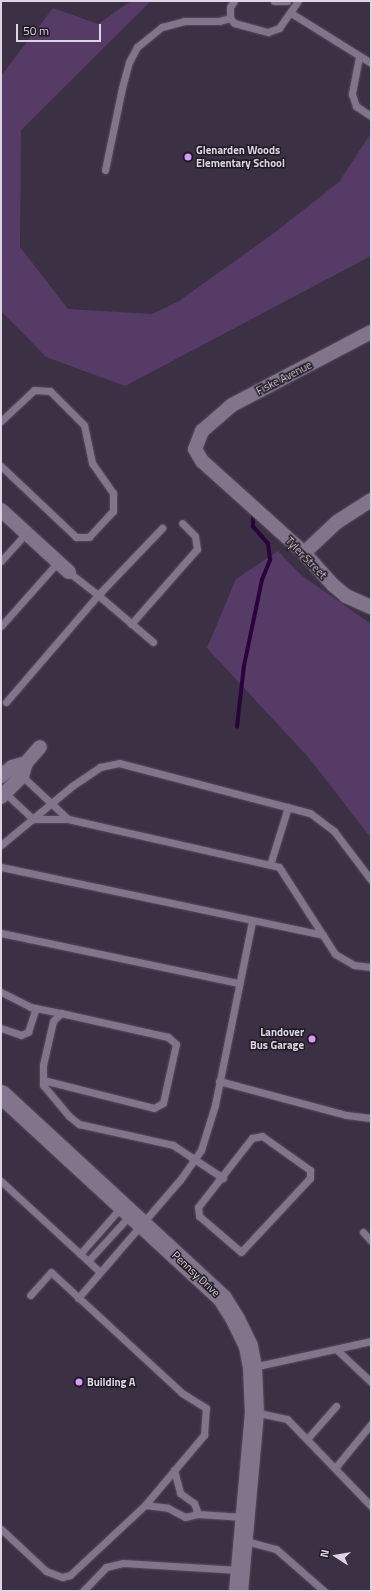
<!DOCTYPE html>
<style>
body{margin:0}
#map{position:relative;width:372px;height:1592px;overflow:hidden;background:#3c3044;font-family:"Titillium Web",sans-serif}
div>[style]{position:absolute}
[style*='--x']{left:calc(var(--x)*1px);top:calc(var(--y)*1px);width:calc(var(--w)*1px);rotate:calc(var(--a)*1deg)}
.green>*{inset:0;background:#563b67}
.stream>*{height:3.5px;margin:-1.75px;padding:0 1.75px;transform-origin:1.75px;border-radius:1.75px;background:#29043c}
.roads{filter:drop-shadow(0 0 1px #574c5e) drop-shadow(0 0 1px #574c5e)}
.lane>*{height:7px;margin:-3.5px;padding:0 3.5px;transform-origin:3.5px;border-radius:3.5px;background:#81748b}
.street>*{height:14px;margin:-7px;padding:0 7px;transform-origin:7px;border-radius:7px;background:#81748b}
.secondary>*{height:19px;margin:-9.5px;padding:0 9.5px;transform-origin:9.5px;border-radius:9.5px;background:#81748b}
.dots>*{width:11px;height:11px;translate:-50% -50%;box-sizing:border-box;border:2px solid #201a23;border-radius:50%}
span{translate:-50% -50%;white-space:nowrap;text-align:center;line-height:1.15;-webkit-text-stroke:3px #201a23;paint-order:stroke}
.poi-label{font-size:11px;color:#ddd5e2;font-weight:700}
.left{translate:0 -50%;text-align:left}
.right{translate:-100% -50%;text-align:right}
.street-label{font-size:11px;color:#ddd5e2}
.frame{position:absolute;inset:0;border:2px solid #ddd5e2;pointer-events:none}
.north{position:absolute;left:316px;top:1536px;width:40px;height:40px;-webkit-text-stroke:3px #201a23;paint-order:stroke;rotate:282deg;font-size:11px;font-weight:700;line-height:16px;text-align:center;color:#ddd5e2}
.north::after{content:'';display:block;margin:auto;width:14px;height:18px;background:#ddd5e2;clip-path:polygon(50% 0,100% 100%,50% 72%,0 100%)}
.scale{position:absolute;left:16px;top:24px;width:85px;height:18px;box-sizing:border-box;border:2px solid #ddd5e2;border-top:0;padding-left:5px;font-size:12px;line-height:14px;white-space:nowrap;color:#ddd5e2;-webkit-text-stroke:3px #201a23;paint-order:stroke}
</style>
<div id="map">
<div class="green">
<i style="clip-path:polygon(131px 1px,151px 1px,21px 130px,20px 247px,68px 309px,152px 314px,179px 301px,274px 233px,339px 182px,371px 133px,371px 256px,125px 386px,46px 357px,1px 311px,1px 76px,53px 8px,98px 24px)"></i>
<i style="clip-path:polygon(278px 551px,301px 575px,371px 624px,371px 838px,309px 758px,207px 648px,236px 579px)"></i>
</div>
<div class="stream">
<i style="--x:237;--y:727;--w:61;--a:-83.5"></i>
<i style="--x:244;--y:666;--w:88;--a:-78.2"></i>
<i style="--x:262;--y:580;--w:22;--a:-68"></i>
<i style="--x:270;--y:560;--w:16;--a:-97"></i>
<i style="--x:268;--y:544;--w:23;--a:-131"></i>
<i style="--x:253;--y:527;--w:10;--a:-90"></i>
</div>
<div class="roads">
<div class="lane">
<i style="--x:234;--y:1;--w:7;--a:124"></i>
<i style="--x:230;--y:7;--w:11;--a:90"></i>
<i style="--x:230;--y:18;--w:6;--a:51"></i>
<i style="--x:234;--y:23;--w:35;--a:15"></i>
<i style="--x:268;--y:32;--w:12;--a:-20"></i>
<i style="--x:279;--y:28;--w:33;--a:-55"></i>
<i style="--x:274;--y:1;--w:13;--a:0"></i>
<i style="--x:291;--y:13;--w:94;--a:32"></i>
<i style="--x:359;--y:57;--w:38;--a:101"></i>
<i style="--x:352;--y:94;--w:13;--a:72"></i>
<i style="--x:356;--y:106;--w:18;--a:34"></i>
<i style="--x:105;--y:170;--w:84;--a:-78.3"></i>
<i style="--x:122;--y:88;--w:27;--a:-75"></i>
<i style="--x:129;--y:62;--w:17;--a:-62"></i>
<i style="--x:137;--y:47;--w:32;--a:-39"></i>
<i style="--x:162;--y:27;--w:23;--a:-15"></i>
<i style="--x:184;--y:21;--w:35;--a:0"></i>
<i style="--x:219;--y:21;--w:11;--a:-15"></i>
<i style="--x:1;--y:421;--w:45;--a:-43.2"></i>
<i style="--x:34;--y:390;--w:16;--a:4"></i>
<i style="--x:50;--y:391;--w:48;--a:45"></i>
<i style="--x:84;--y:425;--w:39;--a:78"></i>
<i style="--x:92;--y:463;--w:37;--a:55"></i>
<i style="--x:113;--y:493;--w:18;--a:90"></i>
<i style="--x:113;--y:511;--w:35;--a:133"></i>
<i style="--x:89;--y:537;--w:13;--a:180"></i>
<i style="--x:76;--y:537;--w:103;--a:-136.6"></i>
<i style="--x:1;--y:561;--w:38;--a:-48"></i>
<i style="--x:131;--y:624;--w:100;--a:-48.7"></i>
<i style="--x:197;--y:549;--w:13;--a:-99"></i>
<i style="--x:195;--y:536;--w:18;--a:-135"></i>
<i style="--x:1;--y:626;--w:86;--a:-48.3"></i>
<i style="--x:153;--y:642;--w:72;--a:-139.5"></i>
<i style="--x:98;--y:595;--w:93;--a:-46.3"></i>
<i style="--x:6;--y:702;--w:141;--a:-49.3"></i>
<i style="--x:98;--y:595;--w:37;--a:-142"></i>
<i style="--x:21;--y:775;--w:64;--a:43.1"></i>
<i style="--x:4;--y:792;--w:40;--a:43"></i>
<i style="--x:33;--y:819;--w:35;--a:0"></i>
<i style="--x:68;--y:819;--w:216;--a:12.8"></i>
<i style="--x:279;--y:867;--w:103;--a:57.2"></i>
<i style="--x:335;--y:954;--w:22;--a:30"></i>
<i style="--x:354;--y:965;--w:17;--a:7"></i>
<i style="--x:1;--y:845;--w:92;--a:-39.7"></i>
<i style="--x:72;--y:786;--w:34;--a:-34"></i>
<i style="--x:100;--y:767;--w:19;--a:-12"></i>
<i style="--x:119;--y:763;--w:197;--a:14.7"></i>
<i style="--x:310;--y:813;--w:30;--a:37"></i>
<i style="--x:334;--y:831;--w:61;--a:52.9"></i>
<i style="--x:270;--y:865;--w:61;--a:-72.8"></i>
<i style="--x:1;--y:867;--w:329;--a:11.9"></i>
<i style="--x:1;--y:933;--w:243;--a:11.9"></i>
<i style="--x:1;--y:992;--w:33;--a:27"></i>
<i style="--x:30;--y:1007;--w:32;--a:11"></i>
<i style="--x:1;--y:1028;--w:21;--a:19"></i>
<i style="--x:21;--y:1035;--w:8;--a:-23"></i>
<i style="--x:28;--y:1032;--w:25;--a:-72"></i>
<i style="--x:43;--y:1080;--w:114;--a:14.2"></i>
<i style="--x:154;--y:1108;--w:10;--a:-29"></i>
<i style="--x:163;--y:1103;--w:60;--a:-77.6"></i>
<i style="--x:176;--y:1044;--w:11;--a:-139"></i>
<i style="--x:168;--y:1037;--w:110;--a:-167.4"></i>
<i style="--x:61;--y:1013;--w:11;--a:135"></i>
<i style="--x:53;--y:1021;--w:45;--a:102.8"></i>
<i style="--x:43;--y:1065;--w:20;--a:90"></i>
<i style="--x:43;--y:1085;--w:40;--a:50"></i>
<i style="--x:69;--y:1116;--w:13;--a:39"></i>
<i style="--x:79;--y:1124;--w:96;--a:12.6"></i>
<i style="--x:173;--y:1145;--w:60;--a:33.4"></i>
<i style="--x:219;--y:1081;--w:131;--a:15"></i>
<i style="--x:346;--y:1115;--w:25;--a:7"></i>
<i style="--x:262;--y:1136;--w:59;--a:35.3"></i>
<i style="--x:310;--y:1170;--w:8;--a:90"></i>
<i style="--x:310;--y:1178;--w:101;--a:133"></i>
<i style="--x:241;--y:1252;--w:55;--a:-139.4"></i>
<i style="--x:199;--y:1216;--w:9;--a:-96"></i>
<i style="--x:198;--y:1207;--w:88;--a:-52"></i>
<i style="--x:252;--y:1138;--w:10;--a:-11"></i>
<i style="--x:1;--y:1181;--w:134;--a:42.6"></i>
<i style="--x:363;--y:1232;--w:12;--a:48"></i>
<i style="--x:80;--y:1254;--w:64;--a:-48.8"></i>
<i style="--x:88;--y:1261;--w:64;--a:-47.5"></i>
<i style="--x:78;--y:1298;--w:156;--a:-49.2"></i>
<i style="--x:180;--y:1180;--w:37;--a:-55"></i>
<i style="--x:201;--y:1150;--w:47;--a:-72.7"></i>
<i style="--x:215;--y:1105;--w:188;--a:-78.6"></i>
<i style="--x:336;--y:1349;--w:48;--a:43.3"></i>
<i style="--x:253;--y:1367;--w:121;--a:-12.4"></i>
<i style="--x:254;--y:1412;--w:34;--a:12"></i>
<i style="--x:287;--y:1419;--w:121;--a:46"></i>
<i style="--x:307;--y:1439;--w:44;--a:-48.7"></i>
<i style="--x:335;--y:1468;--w:57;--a:-50.7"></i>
<i style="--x:174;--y:1470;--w:24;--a:75"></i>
<i style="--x:180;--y:1493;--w:17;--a:36"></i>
<i style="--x:194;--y:1503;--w:12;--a:70"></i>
<i style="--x:145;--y:1505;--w:23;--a:7"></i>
<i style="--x:168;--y:1508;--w:19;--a:28"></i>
<i style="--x:185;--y:1517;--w:13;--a:-13"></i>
<i style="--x:198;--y:1514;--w:45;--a:3.8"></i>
<i style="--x:1;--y:1529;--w:62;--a:43"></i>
<i style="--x:46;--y:1571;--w:17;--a:21"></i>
<i style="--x:62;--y:1577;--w:8;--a:-14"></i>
<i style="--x:70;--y:1575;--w:103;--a:-43"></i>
<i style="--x:145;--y:1505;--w:92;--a:-49.9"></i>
<i style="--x:204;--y:1435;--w:27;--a:-86"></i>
<i style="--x:206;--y:1408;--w:28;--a:-148"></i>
<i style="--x:182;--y:1393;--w:178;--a:-137.3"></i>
<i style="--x:51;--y:1272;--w:31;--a:132"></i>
<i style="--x:242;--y:1540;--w:35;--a:15"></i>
<i style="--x:276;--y:1549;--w:64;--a:41.2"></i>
<i style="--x:83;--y:1591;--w:33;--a:-46"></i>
<i style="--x:106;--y:1567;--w:17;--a:-13"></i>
<i style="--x:123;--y:1563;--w:116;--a:3.5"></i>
</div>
<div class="street">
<i style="--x:371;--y:332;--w:157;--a:152.3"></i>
<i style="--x:232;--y:405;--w:40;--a:139"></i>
<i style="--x:202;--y:431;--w:19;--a:111"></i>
<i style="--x:195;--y:449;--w:14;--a:60"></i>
<i style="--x:202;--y:461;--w:137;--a:42"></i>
<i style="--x:304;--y:553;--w:43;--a:47.8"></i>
<i style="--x:333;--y:585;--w:17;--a:40"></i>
<i style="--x:346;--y:596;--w:27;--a:24"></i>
<i style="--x:1;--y:510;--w:92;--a:42.4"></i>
<i style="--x:304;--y:553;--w:45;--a:-43.2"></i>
<i style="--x:337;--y:522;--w:40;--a:-32.9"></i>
<i style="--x:1;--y:776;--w:14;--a:-39"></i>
<i style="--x:12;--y:767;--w:15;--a:-16"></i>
<i style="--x:1;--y:797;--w:30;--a:-45"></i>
<i style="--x:22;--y:776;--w:14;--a:-73"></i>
<i style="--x:26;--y:763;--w:21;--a:-49"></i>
</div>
<div class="secondary">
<i style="--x:1;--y:1094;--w:301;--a:42.7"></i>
<i style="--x:222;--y:1298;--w:25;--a:58"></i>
<i style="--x:235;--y:1319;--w:30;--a:64"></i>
<i style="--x:248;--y:1346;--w:21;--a:79"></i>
<i style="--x:252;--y:1367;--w:45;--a:87.5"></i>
<i style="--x:254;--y:1412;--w:180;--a:95.1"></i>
</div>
</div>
<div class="dots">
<i style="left:188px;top:157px;background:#d59bfb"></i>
<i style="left:312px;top:1039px;background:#d59bfb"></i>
<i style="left:79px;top:1382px;background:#d59bfb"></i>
</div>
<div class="poi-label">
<span class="left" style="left:196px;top:157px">Glenarden Woods<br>Elementary School</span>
<span class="right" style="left:304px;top:1039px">Landover<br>Bus Garage</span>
<span class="left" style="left:87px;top:1382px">Building A</span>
</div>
<div class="street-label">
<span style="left:284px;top:378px;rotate:-27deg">Fiske Avenue</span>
<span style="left:306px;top:558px;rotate:46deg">Tyler Street</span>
<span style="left:196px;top:1274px;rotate:43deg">Pennsy Drive</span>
</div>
<div class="frame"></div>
<div class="north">N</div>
<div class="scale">50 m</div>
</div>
